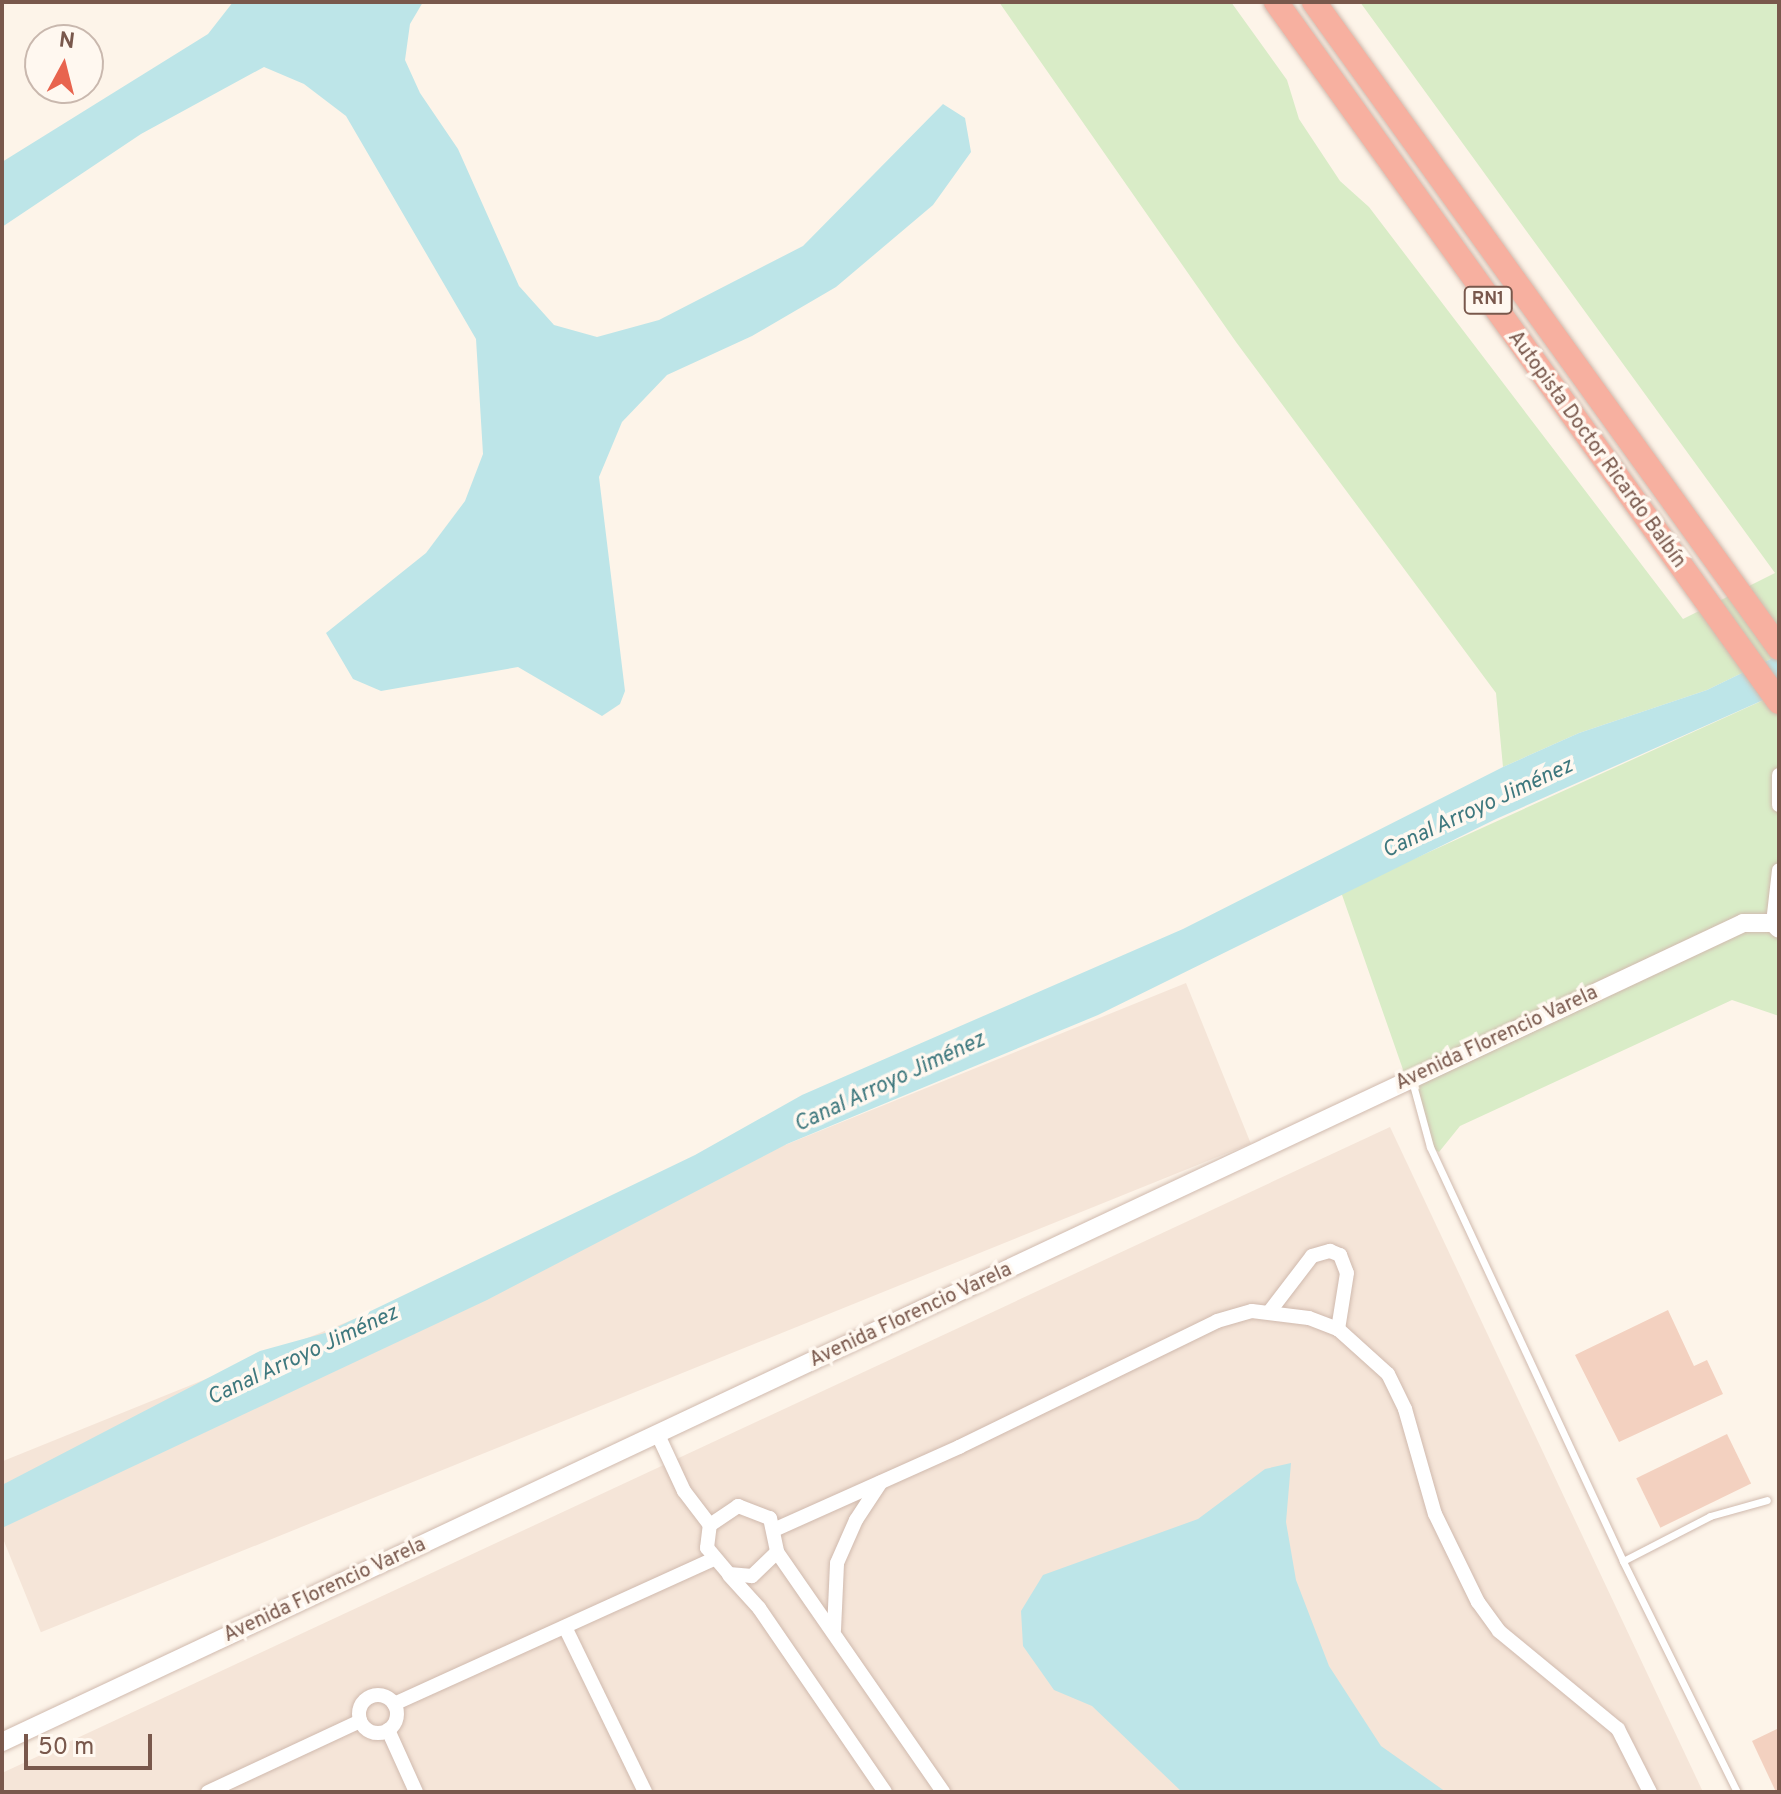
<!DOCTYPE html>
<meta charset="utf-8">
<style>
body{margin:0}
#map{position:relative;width:1781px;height:1794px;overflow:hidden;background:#fdf4e9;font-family:Overpass,sans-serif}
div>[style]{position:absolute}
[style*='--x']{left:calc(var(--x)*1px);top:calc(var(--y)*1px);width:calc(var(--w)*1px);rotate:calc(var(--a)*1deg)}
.residential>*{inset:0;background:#f5e5d8;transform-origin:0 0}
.green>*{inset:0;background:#d9ecc7}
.water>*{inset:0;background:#bde5e8}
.building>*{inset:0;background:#f3d1c0;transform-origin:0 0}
.roads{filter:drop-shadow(0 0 2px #d0baae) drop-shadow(0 0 2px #d0baae)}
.lane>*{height:7px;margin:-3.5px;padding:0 3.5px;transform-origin:3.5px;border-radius:3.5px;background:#fff}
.street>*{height:14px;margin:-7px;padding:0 7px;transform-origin:7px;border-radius:7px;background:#fff}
.street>.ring{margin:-7px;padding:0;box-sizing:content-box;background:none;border:14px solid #fff;border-radius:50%}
.secondary>*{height:18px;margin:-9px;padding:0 9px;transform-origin:9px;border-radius:9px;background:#fff}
.highway>*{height:24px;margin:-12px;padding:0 12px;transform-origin:12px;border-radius:12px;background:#f7b0a0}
span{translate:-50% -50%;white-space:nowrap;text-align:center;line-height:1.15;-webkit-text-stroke:7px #fff8f0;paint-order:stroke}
.shield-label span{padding:2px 6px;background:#fff8f0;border:2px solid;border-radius:6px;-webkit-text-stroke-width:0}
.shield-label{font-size:18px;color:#79584c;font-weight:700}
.street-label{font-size:20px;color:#79584c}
.water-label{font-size:22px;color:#3e787e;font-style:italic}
.frame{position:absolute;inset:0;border:4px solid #79584c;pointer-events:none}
.north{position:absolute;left:24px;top:24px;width:80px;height:80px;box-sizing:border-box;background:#fff8f0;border:2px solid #c9b8ae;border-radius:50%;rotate:7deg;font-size:22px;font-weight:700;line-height:32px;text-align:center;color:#79584c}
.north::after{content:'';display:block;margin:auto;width:28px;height:36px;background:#e8644e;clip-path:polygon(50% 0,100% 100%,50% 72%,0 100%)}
.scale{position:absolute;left:24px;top:1734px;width:128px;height:36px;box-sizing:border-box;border:4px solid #79584c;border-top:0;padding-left:10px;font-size:24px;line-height:28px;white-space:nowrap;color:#79584c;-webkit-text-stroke:6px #fff8f0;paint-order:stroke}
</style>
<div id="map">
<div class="residential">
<i style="left:1186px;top:983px;width:173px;height:1305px;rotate:68deg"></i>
<i style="clip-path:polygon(1390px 1127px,1703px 1792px,2px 1792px,2px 1773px)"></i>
</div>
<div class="green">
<i style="clip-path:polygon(999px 2px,1231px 2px,1287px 80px,1299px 119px,1340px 181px,1369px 207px,1683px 619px,1775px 573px,1360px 2px,1779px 2px,1779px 655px,1707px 690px,1579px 733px,1503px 767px,1496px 693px,1236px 342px)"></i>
<i style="clip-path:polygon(1779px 693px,1779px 1016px,1732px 1000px,1460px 1126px,1439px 1152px,1430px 1147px,1341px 892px)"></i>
</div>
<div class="water">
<i style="clip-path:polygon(233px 2px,423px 2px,410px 24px,405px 60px,420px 93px,458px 149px,519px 286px,554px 325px,597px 337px,659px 320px,803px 246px,943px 104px,965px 118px,971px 152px,933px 205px,836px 287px,752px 336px,667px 375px,622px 422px,599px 477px,625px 691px,620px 704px,602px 716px,518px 667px,381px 691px,353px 679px,326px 633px,426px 553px,465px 501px,483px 454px,476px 339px,346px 116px,304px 84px,264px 67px,141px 134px,2px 227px,2px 162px,208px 34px)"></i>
<i style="clip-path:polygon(1779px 655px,1779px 693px,1496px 819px,1098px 1015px,787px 1144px,487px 1300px,2px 1528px,2px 1485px,260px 1351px,325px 1333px,695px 1155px,802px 1095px,1183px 929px,1503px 767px,1579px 733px,1707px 690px)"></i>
<i style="clip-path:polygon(1291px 1463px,1286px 1522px,1296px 1580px,1329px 1666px,1381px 1746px,1446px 1792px,1182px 1792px,1092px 1706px,1054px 1690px,1023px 1646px,1021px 1611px,1043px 1575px,1198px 1519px,1265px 1469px)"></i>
</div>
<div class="building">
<i style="clip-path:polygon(1668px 1310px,1694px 1366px,1707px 1360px,1723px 1394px,1619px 1442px,1575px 1355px)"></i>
<i style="left:1727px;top:1434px;width:55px;height:101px;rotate:64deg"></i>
<i style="clip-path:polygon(1779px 1728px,1779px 1792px,1776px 1792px,1752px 1741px)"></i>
</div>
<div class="roads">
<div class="lane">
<i style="--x:1412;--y:1081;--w:68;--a:74.7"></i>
<i style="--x:1430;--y:1147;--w:457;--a:65"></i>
<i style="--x:1737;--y:1792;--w:258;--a:-116.3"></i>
<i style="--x:1623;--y:1561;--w:98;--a:-27.3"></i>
<i style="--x:1710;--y:1516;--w:59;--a:-15.7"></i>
</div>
<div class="street">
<i style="--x:1779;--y:775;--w:30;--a:90"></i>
<i style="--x:1773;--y:923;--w:53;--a:-83.5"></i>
<i style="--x:1270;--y:1311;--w:69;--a:-52.6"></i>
<i style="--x:1312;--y:1256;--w:19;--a:-16"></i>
<i style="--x:1330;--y:1251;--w:11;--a:22"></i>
<i style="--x:1340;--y:1255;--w:19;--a:69"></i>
<i style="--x:1347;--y:1273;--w:57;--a:99.1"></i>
<i style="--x:658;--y:1435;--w:62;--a:65.1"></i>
<i style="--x:684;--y:1491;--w:43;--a:52.6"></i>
<i style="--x:776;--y:1529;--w:201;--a:-24.1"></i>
<i style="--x:959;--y:1447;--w:287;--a:-26"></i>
<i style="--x:1217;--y:1321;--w:36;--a:-16"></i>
<i style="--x:1252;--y:1311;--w:57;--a:7"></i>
<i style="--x:1309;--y:1318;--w:31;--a:21"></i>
<i style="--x:1338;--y:1329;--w:67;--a:42"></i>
<i style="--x:1388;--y:1374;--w:39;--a:64"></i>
<i style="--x:1405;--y:1409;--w:109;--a:74.1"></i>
<i style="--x:1435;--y:1514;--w:98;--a:64"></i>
<i style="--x:1478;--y:1602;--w:36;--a:54"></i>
<i style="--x:1499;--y:1631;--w:154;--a:39.5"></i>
<i style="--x:1618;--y:1729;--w:71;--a:63.1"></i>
<i style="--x:777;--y:1552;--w:35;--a:136"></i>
<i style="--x:752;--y:1576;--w:23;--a:-175"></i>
<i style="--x:729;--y:1574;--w:34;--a:-130"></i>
<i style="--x:707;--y:1548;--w:23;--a:-83"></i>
<i style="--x:710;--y:1525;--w:34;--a:-34"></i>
<i style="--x:738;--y:1506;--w:34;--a:21"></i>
<i style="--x:770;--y:1518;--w:35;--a:78"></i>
<i style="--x:777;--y:1552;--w:292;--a:55.3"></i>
<i style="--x:729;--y:1575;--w:45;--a:47.7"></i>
<i style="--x:759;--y:1608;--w:223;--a:55.6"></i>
<i style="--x:565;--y:1627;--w:183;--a:64.1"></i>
<i style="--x:834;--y:1630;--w:67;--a:-87.4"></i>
<i style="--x:837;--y:1563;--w:47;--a:-66.2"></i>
<i style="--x:856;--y:1520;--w:45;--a:-56.7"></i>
<i class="ring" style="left:359px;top:1695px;width:24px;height:24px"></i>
<i style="--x:394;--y:1704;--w:349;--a:-24.4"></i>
<i style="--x:388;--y:1730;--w:68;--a:65.7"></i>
<i style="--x:208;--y:1792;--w:168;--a:-25"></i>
</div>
<div class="secondary">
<i style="--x:2;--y:1742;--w:1924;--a:-25.19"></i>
<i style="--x:1743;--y:923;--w:30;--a:0"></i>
<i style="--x:1773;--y:923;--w:8;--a:45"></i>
</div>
<div class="highway">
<i style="--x:1276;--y:2;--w:862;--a:54.3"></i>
<i style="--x:1314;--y:2;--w:796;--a:54.25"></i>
</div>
</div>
<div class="shield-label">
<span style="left:1488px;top:300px">RN1</span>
</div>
<div class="street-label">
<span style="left:1596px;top:450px;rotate:54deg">Autopista Doctor Ricardo Balbín</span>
<span style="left:1497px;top:1039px;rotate:-25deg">Avenida Florencio Varela</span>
<span style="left:911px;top:1316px;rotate:-25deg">Avenida Florencio Varela</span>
<span style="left:325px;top:1591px;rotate:-25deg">Avenida Florencio Varela</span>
</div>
<div class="water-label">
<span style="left:1478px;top:809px;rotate:-25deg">Canal Arroyo Jiménez</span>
<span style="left:890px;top:1083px;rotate:-25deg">Canal Arroyo Jiménez</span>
<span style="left:303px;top:1356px;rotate:-25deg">Canal Arroyo Jiménez</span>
</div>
<div class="frame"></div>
<div class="north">N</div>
<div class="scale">50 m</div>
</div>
